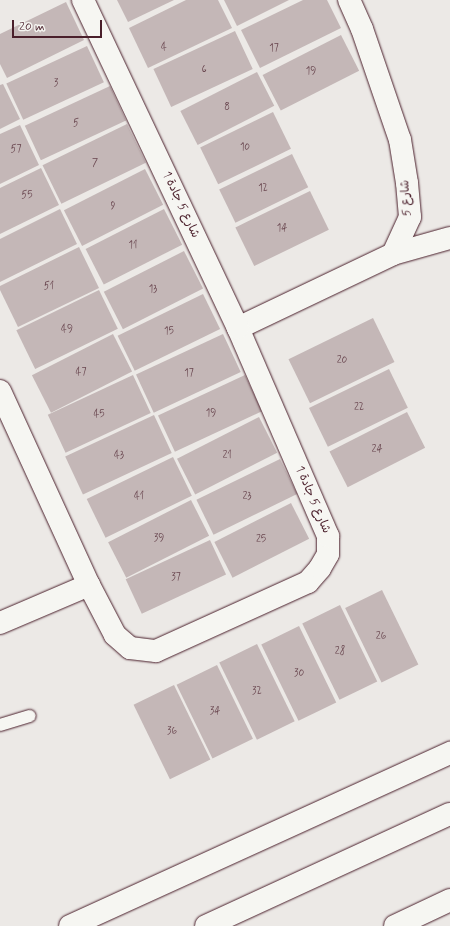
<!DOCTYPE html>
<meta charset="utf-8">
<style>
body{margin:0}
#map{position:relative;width:450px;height:926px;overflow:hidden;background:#ece9e6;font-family:Mynerve,"Playpen Sans Arabic",sans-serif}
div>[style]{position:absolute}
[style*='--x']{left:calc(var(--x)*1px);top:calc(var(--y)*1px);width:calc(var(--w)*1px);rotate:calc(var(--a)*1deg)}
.building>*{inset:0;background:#c4b7b7;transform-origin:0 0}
.roads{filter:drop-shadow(0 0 1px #4a1f2b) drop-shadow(0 0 1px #4a1f2b)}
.service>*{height:12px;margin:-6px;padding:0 6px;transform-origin:6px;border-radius:6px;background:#f6f6f2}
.minor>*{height:22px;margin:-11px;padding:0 11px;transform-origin:11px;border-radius:11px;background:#f6f6f2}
.tertiary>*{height:22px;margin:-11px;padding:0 11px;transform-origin:11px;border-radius:11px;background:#f6f6f2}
span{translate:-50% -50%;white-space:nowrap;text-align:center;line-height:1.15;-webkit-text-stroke:3px #f6f6f2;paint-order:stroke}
.number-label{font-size:10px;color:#68454e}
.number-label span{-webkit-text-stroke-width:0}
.street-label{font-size:12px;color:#4a1f2b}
.scale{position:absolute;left:12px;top:20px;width:90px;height:18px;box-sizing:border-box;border:2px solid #4a1f2b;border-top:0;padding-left:5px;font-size:12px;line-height:14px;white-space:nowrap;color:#4a1f2b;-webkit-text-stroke:3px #f6f6f2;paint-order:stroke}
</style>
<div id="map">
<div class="building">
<i style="clip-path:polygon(117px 0,174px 0,128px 22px)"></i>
<i style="clip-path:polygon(186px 0,218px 0,232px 28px,148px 68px,129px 28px)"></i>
<i style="clip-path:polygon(224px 0,289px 0,237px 26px)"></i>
<i style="clip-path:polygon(303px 0,327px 0,341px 28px,260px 68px,241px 30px)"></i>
<i style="clip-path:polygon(66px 2px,84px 40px,7px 78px,0 64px,0 34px)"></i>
<i style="left:235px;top:31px;width:42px;height:90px;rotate:65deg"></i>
<i style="left:341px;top:35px;width:40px;height:88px;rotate:63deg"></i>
<i style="left:87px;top:46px;width:40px;height:89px;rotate:65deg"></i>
<i style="left:257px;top:72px;width:38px;height:86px;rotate:63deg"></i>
<i style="clip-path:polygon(3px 84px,20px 119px,0 129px,0 85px)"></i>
<i style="left:110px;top:86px;width:38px;height:94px;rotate:65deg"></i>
<i style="left:273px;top:112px;width:41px;height:81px;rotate:64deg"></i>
<i style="left:127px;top:124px;width:43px;height:94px;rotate:64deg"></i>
<i style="clip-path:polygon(20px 125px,39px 165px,0 184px,0 134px)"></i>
<i style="left:292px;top:154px;width:37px;height:81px;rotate:64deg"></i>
<i style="clip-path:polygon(41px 168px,59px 205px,0 234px,0 188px)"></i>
<i style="left:145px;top:169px;width:40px;height:91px;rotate:63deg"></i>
<i style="left:310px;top:191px;width:43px;height:83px;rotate:64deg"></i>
<i style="clip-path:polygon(60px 209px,77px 244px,0 282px,0 239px)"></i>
<i style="left:164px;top:209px;width:40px;height:88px;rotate:63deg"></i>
<i style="clip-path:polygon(79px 247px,99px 288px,18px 327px,0 290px,0 286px)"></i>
<i style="left:184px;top:251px;width:42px;height:90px;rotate:63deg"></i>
<i style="left:99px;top:290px;width:43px;height:92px;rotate:64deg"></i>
<i style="left:203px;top:294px;width:39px;height:95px;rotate:64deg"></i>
<i style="left:373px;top:318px;width:49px;height:94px;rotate:64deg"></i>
<i style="left:113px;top:334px;width:42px;height:91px;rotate:63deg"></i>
<i style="left:223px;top:334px;width:42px;height:96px;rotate:65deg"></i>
<i style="left:389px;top:369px;width:43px;height:89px;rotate:64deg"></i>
<i style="left:133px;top:375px;width:42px;height:94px;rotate:65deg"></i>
<i style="left:245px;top:375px;width:40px;height:96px;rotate:65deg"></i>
<i style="left:407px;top:412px;width:40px;height:87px;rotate:63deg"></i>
<i style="left:154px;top:415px;width:42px;height:98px;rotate:65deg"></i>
<i style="left:259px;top:417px;width:40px;height:92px;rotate:63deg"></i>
<i style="left:173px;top:457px;width:43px;height:96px;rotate:64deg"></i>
<i style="left:280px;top:459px;width:39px;height:93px;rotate:64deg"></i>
<i style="left:191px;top:500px;width:40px;height:93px;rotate:63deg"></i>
<i style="left:291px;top:503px;width:40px;height:86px;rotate:63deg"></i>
<i style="left:210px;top:540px;width:38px;height:93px;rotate:65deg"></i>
<i style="left:382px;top:590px;width:83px;height:41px;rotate:64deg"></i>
<i style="left:340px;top:605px;width:85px;height:42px;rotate:64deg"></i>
<i style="left:299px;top:626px;width:85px;height:42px;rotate:64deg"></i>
<i style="left:257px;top:644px;width:86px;height:42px;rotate:64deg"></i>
<i style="left:217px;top:665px;width:82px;height:45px;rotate:64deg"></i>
<i style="left:174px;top:685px;width:83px;height:45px;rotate:64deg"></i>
</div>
<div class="roads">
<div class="service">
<i style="--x:0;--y:725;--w:31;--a:-17"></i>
</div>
<div class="minor">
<i style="--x:393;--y:254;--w:59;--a:-15.7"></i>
<i style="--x:238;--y:328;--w:172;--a:-25.5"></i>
<i style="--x:393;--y:254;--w:41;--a:-65.3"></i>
<i style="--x:410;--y:217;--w:34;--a:-95"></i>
<i style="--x:407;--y:183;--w:44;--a:-99.2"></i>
<i style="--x:400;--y:140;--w:117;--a:-108.9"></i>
<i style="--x:362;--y:29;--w:32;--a:-114"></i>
<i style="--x:0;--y:391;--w:213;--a:65.4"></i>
<i style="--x:89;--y:585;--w:56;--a:62.5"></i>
<i style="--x:115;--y:635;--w:20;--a:41"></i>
<i style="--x:130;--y:648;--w:26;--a:7"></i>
<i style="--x:156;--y:651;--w:167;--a:-24.4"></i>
<i style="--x:308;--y:582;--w:18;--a:-49"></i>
<i style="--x:320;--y:568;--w:16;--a:-60"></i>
<i style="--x:328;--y:554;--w:18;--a:-90"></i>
<i style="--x:328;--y:536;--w:227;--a:-113.4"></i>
<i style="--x:238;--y:328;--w:363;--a:-115.3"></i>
<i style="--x:0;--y:623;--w:97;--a:-23.1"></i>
<i style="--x:395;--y:926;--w:61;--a:-25.3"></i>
</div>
<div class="tertiary">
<i style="--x:70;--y:926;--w:418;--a:-24.5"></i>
<i style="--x:206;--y:926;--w:268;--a:-24.7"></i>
</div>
</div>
<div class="number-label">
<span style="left:164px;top:48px">4</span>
<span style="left:274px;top:49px">17</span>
<span style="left:204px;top:70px">6</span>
<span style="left:311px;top:72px">19</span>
<span style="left:56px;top:84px">3</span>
<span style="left:227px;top:108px">8</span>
<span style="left:76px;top:124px">5</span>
<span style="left:245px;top:148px">10</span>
<span style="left:16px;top:150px">57</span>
<span style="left:95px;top:164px">7</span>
<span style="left:263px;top:189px">12</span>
<span style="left:27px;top:196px">55</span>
<span style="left:113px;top:207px">9</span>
<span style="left:282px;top:229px">14</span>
<span style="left:133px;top:246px">11</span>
<span style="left:49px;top:287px">51</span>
<span style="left:153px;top:290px">13</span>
<span style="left:67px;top:330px">49</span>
<span style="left:169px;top:332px">15</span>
<span style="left:342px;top:361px">20</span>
<span style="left:81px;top:373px">47</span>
<span style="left:189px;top:374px">17</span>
<span style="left:359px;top:408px">22</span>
<span style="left:211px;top:414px">19</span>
<span style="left:99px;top:415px">45</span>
<span style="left:377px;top:450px">24</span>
<span style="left:119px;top:456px">43</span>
<span style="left:227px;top:456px">21</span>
<span style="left:139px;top:497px">41</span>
<span style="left:247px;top:497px">23</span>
<span style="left:159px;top:539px">39</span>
<span style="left:261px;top:540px">25</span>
<span style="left:176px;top:578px">37</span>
<span style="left:381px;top:637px">26</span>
<span style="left:340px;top:652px">28</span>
<span style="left:299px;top:674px">30</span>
<span style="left:257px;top:692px">32</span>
<span style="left:215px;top:712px">34</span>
<span style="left:172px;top:732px">36</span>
</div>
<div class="street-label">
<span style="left:407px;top:198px;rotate:-93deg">شارع 5</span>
<span style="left:180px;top:205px;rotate:65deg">شارع 5 جادة 1</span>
<span style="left:312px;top:500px;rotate:67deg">شارع 5 جادة 1</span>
</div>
<div class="scale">20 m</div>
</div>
